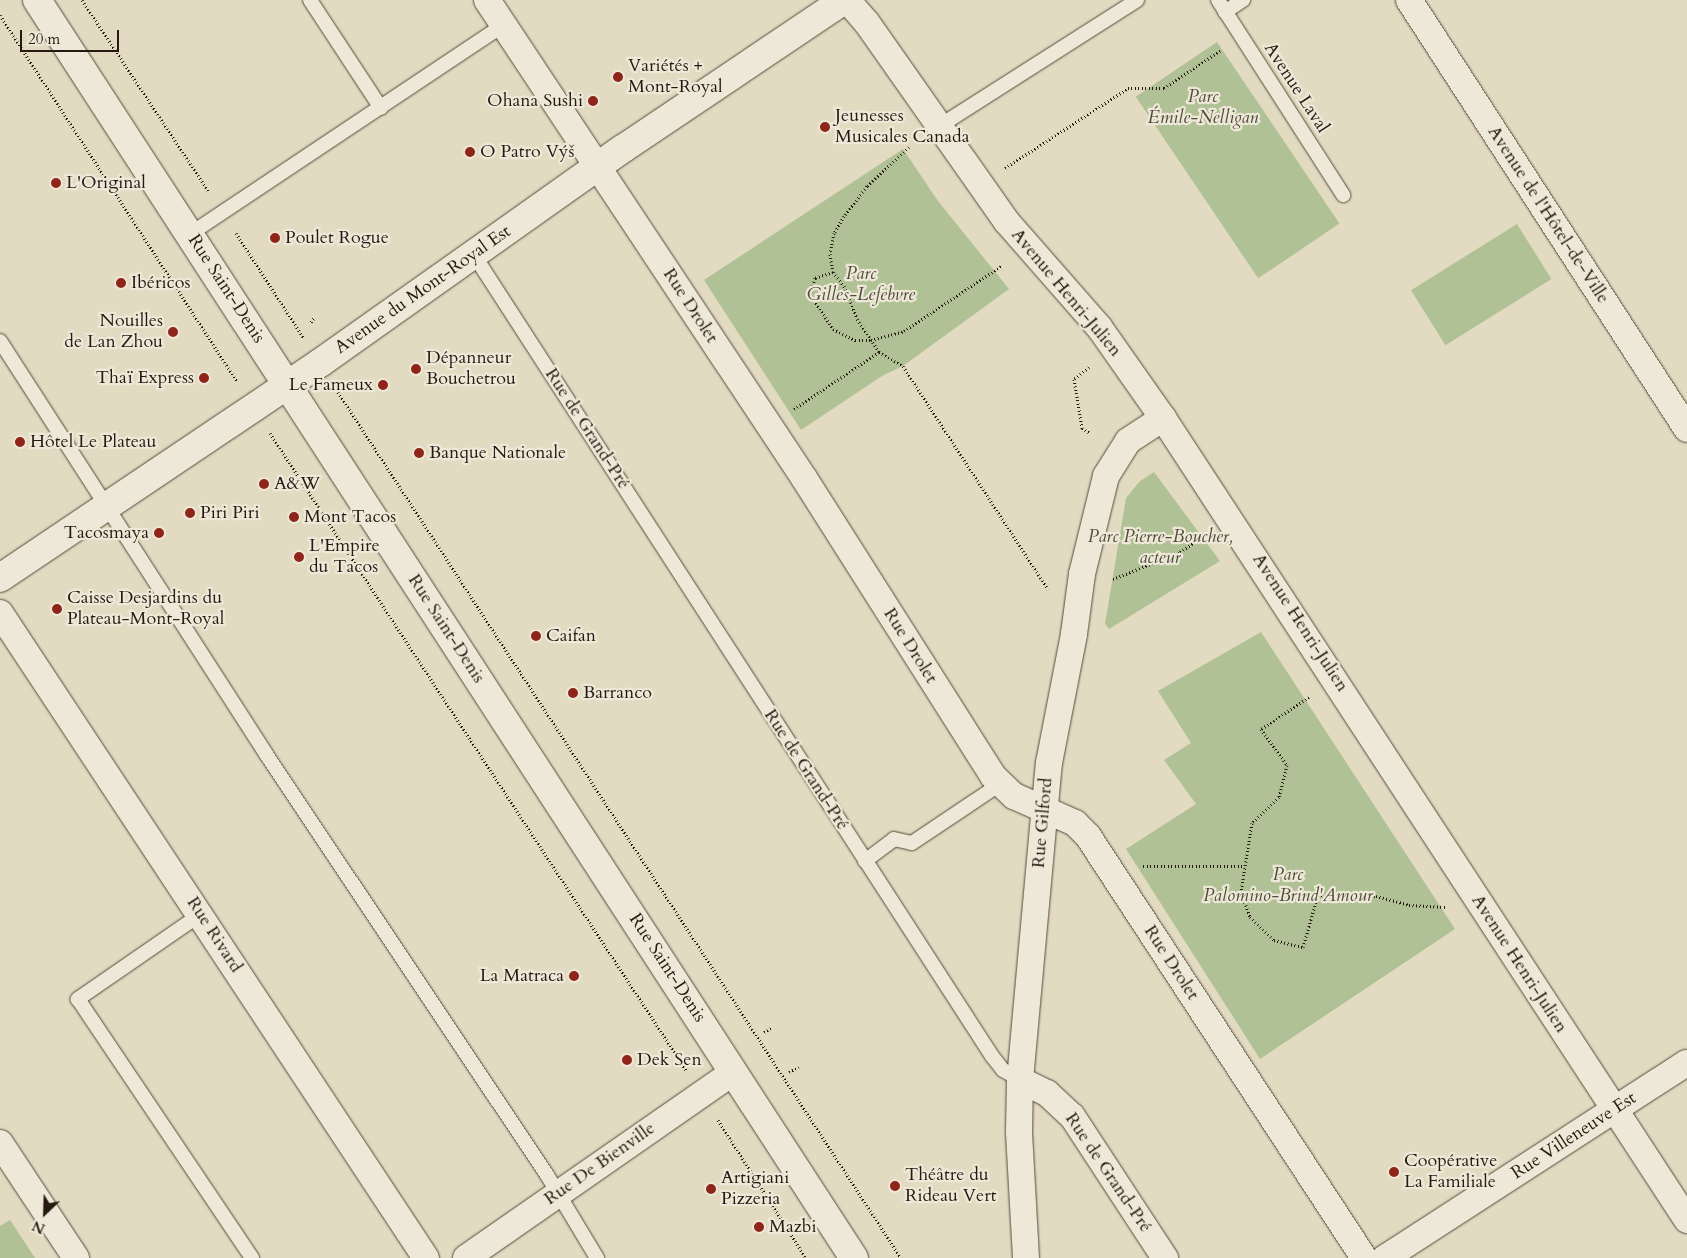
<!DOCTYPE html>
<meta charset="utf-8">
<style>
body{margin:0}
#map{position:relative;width:1687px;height:1258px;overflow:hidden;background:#e3dbc1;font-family:Cardo,serif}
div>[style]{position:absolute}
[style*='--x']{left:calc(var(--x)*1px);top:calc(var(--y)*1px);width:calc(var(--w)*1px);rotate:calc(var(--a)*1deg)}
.green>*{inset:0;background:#b0c196;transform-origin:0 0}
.path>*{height:3px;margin-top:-1.5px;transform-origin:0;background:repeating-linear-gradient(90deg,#251911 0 1px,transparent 0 3.5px)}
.roads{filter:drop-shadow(0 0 1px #544a3d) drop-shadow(0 0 1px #544a3d)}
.service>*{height:14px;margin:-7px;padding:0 7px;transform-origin:7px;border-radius:7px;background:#ede8d7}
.minor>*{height:26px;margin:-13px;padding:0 13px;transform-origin:13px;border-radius:13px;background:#ede8d7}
.secondary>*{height:28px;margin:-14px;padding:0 14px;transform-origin:14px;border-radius:14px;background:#ede8d7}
.dots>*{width:14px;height:14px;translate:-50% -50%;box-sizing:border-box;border:2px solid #ede8d7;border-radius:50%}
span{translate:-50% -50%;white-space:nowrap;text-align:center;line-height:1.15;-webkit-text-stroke:4.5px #ede8d7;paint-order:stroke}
.poi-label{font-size:18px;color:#251911}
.left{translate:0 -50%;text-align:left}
.right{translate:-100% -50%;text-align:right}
.street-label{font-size:18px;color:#251911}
.park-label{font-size:18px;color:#4f4b39;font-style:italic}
.north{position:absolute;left:20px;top:1188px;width:50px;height:50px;-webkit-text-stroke:4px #ede8d7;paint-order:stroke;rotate:204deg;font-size:14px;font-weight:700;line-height:20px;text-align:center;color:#251911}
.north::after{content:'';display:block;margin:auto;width:18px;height:22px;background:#251911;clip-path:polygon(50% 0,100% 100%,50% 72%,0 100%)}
.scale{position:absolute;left:20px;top:30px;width:99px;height:22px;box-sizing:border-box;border:2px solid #251911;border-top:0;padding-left:6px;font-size:15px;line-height:18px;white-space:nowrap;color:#251911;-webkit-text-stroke:4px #ede8d7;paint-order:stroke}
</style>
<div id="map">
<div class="green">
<i style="left:1217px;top:42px;width:219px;height:98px;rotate:56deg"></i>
<i style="clip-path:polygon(903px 149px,938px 201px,1009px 289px,903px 366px,882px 376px,801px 430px,704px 280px)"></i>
<i style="left:1517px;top:224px;width:65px;height:125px;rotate:58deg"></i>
<i style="clip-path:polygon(1154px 472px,1220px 561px,1109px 629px,1105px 624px,1126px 498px,1140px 481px)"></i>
<i style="clip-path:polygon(1261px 632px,1455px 929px,1260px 1059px,1126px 849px,1196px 804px,1164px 760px,1191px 743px,1158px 691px)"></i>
<i style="clip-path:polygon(10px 1220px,35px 1258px,0 1258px,0 1226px)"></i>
</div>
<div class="path">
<i style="--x:82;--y:0;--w:230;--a:56.5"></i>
<i style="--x:0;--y:15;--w:436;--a:57.1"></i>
<i style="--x:909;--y:147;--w:57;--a:137.1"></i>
<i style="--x:867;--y:186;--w:38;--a:127"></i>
<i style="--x:844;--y:216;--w:20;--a:120"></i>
<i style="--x:834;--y:233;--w:21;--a:101"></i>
<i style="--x:830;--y:254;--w:18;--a:81"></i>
<i style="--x:833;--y:272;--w:18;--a:52"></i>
<i style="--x:844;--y:286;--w:35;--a:68"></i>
<i style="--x:857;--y:319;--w:40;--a:56"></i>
<i style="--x:879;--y:352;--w:28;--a:30"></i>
<i style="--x:903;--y:366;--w:266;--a:57"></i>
<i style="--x:1005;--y:168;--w:147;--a:-33"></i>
<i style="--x:1128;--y:88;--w:36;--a:0"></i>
<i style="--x:1164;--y:88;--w:69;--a:-33.7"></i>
<i style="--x:236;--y:233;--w:124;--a:57.2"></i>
<i style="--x:833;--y:272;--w:19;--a:162"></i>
<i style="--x:815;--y:278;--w:17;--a:107"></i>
<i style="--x:810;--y:294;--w:42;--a:56.7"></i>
<i style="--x:833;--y:329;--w:25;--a:27"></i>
<i style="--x:855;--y:340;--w:16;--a:0"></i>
<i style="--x:871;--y:340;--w:34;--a:-15"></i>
<i style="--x:904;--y:331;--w:117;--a:-33.8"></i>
<i style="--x:311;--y:322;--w:5;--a:-53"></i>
<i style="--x:1089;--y:367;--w:19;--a:141"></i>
<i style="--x:1074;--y:379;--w:50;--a:80.7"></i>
<i style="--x:1082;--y:428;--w:9;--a:32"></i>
<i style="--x:336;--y:389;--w:1037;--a:56.97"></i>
<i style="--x:794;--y:409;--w:102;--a:-33.8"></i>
<i style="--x:270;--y:433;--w:761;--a:56.85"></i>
<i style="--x:1113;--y:579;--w:72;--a:-21.9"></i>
<i style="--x:1180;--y:552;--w:29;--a:-34"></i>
<i style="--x:1309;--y:697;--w:58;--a:146.3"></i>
<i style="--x:1261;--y:729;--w:44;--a:54.2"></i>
<i style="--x:1287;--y:765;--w:33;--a:104"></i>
<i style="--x:1279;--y:797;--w:37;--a:136"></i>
<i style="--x:1252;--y:823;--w:70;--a:99.1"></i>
<i style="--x:1241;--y:892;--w:27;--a:70"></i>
<i style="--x:1250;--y:917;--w:33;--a:44"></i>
<i style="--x:1274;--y:940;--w:30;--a:14"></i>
<i style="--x:1303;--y:947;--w:54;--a:-73.9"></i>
<i style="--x:1318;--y:895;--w:58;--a:1"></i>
<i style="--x:1376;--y:896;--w:34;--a:15"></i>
<i style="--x:1409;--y:905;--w:37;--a:3"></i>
<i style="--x:1143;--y:866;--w:102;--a:0"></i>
<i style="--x:764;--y:1032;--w:10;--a:-29"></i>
<i style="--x:789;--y:1072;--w:11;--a:-27"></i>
<i style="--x:718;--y:1120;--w:164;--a:57.5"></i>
</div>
<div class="roads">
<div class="service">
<i style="--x:310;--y:0;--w:129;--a:56.7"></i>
<i style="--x:1218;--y:0;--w:232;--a:57.3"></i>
<i style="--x:1225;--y:12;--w:22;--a:-34"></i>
<i style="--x:938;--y:127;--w:236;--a:-32.5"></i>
<i style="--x:190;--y:234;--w:376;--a:-33.7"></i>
<i style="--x:474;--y:255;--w:954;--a:57.11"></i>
<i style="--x:992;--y:1056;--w:18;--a:52"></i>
<i style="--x:1003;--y:1070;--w:20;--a:30"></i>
<i style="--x:0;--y:341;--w:491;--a:57.2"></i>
<i style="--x:266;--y:754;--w:506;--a:56.28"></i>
<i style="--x:547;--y:1175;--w:97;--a:58.9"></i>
<i style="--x:865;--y:861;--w:36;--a:-37"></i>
<i style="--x:894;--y:839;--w:18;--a:13"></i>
<i style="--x:912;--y:843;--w:106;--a:-33.8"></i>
<i style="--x:201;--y:914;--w:150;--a:145.4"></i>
<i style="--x:78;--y:999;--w:312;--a:56.1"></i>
</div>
<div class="minor">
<i style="--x:487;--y:0;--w:574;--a:56.45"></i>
<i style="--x:804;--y:478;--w:353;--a:57.6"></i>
<i style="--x:993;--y:776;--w:29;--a:44"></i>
<i style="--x:1014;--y:796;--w:67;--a:23.9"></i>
<i style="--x:1075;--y:823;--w:18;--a:45"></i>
<i style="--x:1088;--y:836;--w:504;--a:56.81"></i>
<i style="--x:847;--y:0;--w:30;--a:49"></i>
<i style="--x:867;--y:23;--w:243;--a:54.9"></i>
<i style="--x:1007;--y:222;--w:140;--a:48.8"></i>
<i style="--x:1099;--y:327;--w:111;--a:54.9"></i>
<i style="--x:1163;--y:418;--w:958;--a:56.84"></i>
<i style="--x:1409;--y:0;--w:511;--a:57.06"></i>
<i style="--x:0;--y:613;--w:773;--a:56.56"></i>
<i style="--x:1020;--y:1080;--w:30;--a:26"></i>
<i style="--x:1047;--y:1093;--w:34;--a:43"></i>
<i style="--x:1072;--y:1116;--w:170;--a:56.8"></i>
<i style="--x:0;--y:1143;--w:138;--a:56.5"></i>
<i style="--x:466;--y:1258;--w:326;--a:-34.8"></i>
<i style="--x:1026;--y:1258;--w:127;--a:-93.2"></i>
<i style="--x:1019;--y:1131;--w:51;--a:-88.9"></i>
<i style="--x:1020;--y:1080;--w:318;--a:-84.8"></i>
<i style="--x:1049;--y:763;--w:131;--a:-79"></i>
<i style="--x:1074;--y:634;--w:61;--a:-82.4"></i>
<i style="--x:1082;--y:574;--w:101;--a:-76.2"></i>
<i style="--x:1106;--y:476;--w:41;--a:-57.8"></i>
<i style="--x:1128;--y:441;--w:42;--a:-33.3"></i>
<i style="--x:1385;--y:1258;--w:359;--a:-32.9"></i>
</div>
<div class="secondary">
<i style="--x:37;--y:0;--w:1500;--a:57"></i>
<i style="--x:0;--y:578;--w:386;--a:-33.9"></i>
<i style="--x:320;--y:363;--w:372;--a:-35.3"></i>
<i style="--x:624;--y:148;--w:265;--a:-33.9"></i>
</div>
</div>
<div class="dots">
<i style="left:618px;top:77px;background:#8f2418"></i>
<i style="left:593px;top:101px;background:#8f2418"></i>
<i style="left:825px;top:127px;background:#8f2418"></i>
<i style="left:470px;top:152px;background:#8f2418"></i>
<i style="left:56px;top:183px;background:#8f2418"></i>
<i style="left:275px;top:238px;background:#8f2418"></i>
<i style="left:121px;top:283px;background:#8f2418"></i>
<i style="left:173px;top:332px;background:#8f2418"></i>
<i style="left:416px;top:369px;background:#8f2418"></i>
<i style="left:204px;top:378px;background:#8f2418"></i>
<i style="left:383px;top:385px;background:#8f2418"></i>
<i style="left:20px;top:442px;background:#8f2418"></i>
<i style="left:419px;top:453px;background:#8f2418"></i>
<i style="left:264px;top:484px;background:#8f2418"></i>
<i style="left:190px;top:513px;background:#8f2418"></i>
<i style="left:294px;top:517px;background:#8f2418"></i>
<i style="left:159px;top:533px;background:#8f2418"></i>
<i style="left:299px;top:557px;background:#8f2418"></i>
<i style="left:57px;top:609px;background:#8f2418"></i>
<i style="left:536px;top:636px;background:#8f2418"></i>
<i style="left:573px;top:693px;background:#8f2418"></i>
<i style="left:574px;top:976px;background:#8f2418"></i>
<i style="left:627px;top:1060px;background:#8f2418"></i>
<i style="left:1394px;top:1172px;background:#8f2418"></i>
<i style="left:895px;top:1186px;background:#8f2418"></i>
<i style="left:711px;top:1189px;background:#8f2418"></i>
<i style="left:759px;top:1227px;background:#8f2418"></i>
</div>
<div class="poi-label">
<span class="left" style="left:628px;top:77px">Variétés +<br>Mont-Royal</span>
<span class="right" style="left:583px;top:101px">Ohana Sushi</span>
<span class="left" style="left:835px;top:127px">Jeunesses<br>Musicales Canada</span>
<span class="left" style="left:480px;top:152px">O Patro Výš</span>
<span class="left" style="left:66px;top:183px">L'Original</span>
<span class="left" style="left:285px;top:238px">Poulet Rogue</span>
<span class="left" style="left:131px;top:283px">Ibéricos</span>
<span class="right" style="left:163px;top:332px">Nouilles<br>de Lan Zhou</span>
<span class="left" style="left:426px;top:369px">Dépanneur<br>Bouchetrou</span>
<span class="right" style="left:194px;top:378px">Thaï Express</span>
<span class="right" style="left:373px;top:385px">Le Fameux</span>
<span class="left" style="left:30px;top:442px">Hôtel Le Plateau</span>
<span class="left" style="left:429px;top:453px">Banque Nationale</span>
<span class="left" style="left:274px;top:484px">A&amp;W</span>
<span class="left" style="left:200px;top:513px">Piri Piri</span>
<span class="left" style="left:304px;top:517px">Mont Tacos</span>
<span class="right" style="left:149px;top:533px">Tacosmaya</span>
<span class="left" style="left:309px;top:557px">L'Empire<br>du Tacos</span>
<span class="left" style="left:67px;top:609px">Caisse Desjardins du<br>Plateau-Mont-Royal</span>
<span class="left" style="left:546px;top:636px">Caifan</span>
<span class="left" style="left:583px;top:693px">Barranco</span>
<span class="right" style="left:564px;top:976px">La Matraca</span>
<span class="left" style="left:637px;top:1060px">Dek Sen</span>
<span class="left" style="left:1404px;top:1172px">Coopérative<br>La Familiale</span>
<span class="left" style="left:905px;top:1186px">Théâtre du<br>Rideau Vert</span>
<span class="left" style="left:721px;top:1189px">Artigiani<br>Pizzeria</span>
<span class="left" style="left:769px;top:1227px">Mazbi</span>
</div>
<div class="street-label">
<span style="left:1296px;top:88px;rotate:57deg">Avenue Laval</span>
<span style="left:1548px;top:215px;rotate:57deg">Avenue de l'Hôtel-de-Ville</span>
<span style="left:226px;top:289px;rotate:57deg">Rue Saint-Denis</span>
<span style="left:423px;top:290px;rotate:-35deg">Avenue du Mont-Royal Est</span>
<span style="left:1066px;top:293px;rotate:50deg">Avenue Henri-Julien</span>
<span style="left:690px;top:306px;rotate:57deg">Rue Drolet</span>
<span style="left:587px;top:429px;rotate:57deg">Rue de Grand-Pré</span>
<span style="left:1300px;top:623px;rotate:57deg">Avenue Henri-Julien</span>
<span style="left:446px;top:629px;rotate:57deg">Rue Saint-Denis</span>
<span style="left:910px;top:646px;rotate:58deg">Rue Drolet</span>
<span style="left:806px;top:770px;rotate:57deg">Rue de Grand-Pré</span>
<span style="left:1043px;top:823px;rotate:-85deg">Rue Gilford</span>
<span style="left:214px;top:935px;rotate:57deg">Rue Rivard</span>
<span style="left:1171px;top:963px;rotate:57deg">Rue Drolet</span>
<span style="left:1519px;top:964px;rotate:57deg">Avenue Henri-Julien</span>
<span style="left:667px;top:968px;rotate:57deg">Rue Saint-Denis</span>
<span style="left:1574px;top:1136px;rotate:-33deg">Rue Villeneuve Est</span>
<span style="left:600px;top:1164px;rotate:-35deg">Rue De Bienville</span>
<span style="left:1108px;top:1173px;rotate:56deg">Rue de Grand-Pré</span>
</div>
<div class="park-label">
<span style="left:1203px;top:108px">Parc<br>Émile-Nelligan</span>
<span style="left:861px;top:285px">Parc<br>Gilles-Lefebvre</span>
<span style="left:1160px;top:548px">Parc Pierre-Boucher,<br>acteur</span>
<span style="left:1288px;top:886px">Parc<br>Palomino-Brind'Amour</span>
</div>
<div class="north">N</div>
<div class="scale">20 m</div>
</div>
